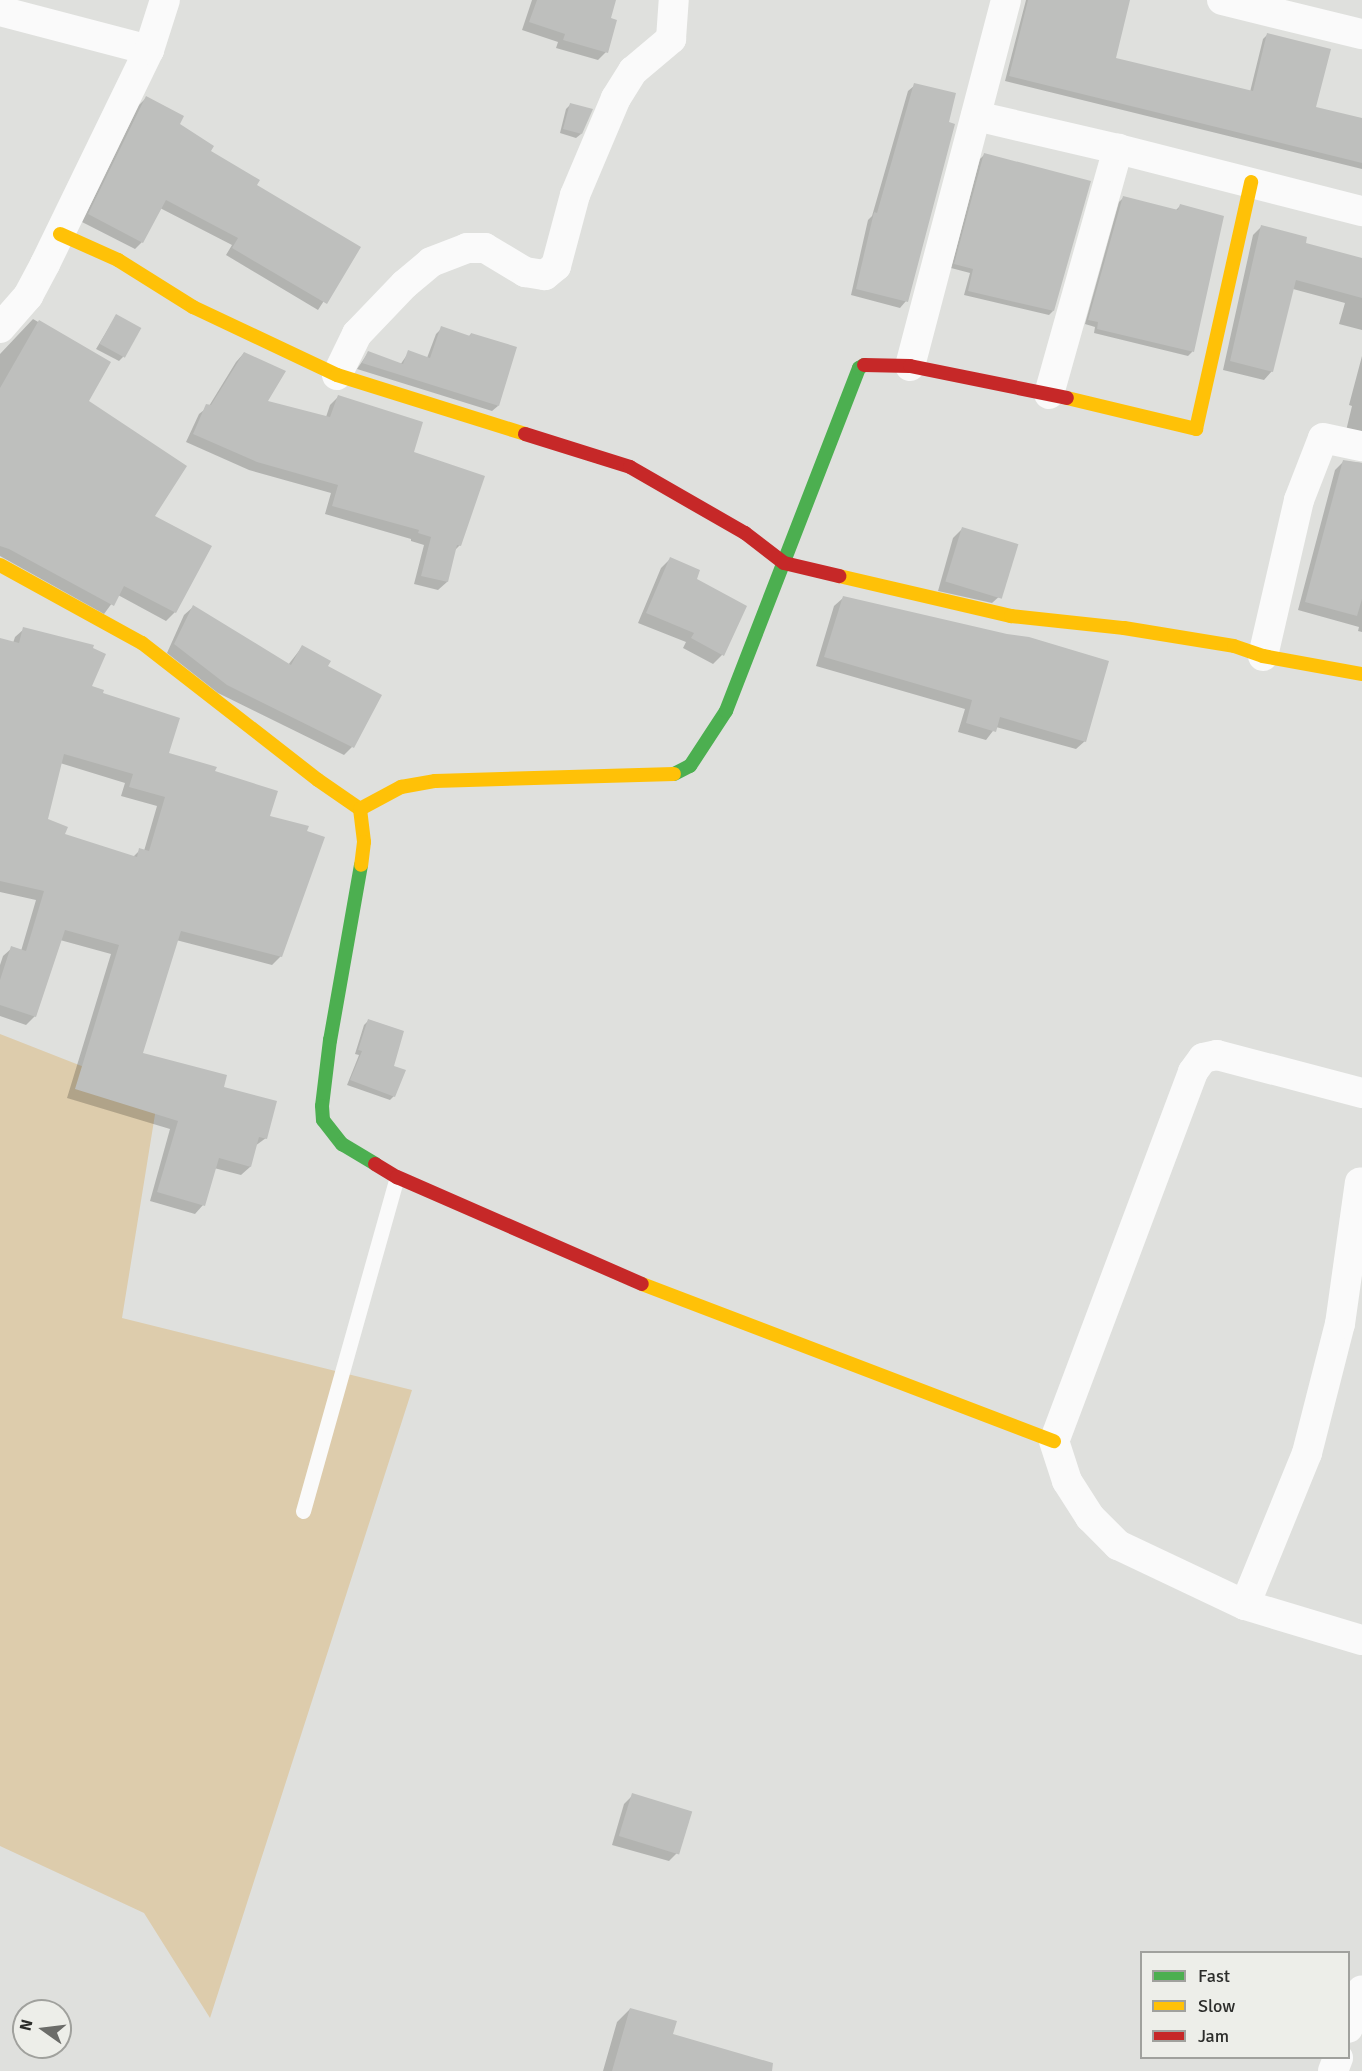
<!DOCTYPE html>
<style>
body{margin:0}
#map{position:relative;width:1362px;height:2071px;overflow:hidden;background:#dfe0dd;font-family:Signika,sans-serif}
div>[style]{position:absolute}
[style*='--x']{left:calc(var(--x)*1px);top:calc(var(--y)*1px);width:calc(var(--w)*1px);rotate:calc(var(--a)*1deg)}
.green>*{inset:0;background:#ddccac}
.shadow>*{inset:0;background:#0003}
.building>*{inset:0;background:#bebfbd;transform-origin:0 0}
.lane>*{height:15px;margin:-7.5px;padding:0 7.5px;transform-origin:7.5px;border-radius:7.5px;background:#fafafa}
.street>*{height:30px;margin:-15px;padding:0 15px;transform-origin:15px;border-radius:15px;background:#fafafa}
.fast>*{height:14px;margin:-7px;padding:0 7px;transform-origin:7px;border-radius:7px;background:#4caf50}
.slow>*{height:14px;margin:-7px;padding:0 7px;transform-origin:7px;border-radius:7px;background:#ffc107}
.jam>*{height:14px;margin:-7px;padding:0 7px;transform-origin:7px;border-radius:7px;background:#c62828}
span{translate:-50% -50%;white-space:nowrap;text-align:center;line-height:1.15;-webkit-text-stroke:4.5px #edeee9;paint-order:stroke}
.legend{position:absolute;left:1140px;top:1951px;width:210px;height:108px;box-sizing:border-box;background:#edeee9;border:2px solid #a0a19d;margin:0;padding:8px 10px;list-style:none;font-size:18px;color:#2c2d2b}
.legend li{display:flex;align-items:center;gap:12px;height:30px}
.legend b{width:30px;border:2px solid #a0a19d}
.north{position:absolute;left:12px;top:1999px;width:60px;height:60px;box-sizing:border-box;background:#edeee9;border:2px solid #a0a19d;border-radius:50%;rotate:284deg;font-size:16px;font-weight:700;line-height:24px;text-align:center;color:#2c2d2b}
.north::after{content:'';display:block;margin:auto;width:21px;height:27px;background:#6b6c69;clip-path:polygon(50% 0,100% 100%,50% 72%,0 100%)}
</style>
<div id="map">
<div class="green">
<i style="clip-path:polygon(0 1034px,158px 1096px,122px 1318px,412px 1390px,210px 2018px,144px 1913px,0 1846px)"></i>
</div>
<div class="shadow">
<i style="clip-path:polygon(532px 0,614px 0,609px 19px,606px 52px,598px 60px,556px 48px,558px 42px,522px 30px)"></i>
<i style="clip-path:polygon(1026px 0,1125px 0,1114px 59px,1250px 92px,1263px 39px,1267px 35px,1314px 108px,1362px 120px,1362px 169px,1005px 81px)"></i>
<i style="clip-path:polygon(915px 85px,906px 301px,900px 308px,851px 295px,868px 220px,872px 216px,908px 91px)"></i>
<i style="clip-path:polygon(146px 98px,209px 151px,255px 185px,359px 247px,318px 310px,226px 255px,232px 245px,160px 208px,142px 242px,135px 249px,82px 222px,139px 105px)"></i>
<i style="clip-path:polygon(570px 105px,581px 134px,576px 138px,560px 133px,566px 109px)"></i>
<i style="clip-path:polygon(984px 155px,1053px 311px,1049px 315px,964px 295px,970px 273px,951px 268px,980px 159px)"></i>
<i style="clip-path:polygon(1123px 198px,1176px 210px,1180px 206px,1222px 217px,1192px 352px,1188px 356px,1094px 333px,1095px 327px,1085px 324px,1119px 202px)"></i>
<i style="clip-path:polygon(1261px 227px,1304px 244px,1362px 259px,1362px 330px,1339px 324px,1345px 303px,1293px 289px,1272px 371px,1264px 380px,1223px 370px,1253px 235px)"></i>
<i style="clip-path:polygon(116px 316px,123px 357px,119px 361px,96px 349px)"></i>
<i style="clip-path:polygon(33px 319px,109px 363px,87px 402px,153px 516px,175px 612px,166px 621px,118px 595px,104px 614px,0 556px,0 354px)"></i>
<i style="clip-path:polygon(442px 328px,468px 337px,471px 334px,498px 406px,492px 411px,357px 369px,368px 353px,400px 365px,409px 352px,427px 358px,436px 334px)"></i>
<i style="clip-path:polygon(244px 353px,265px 402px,326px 417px,330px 405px,338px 397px,412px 453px,460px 545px,454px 551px,447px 582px,438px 590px,414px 584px,424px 545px,411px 541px,411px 539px,325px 514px,331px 493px,249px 470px,186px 442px,199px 414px,209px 406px,236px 362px)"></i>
<i style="clip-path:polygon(1362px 356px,1362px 440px,1345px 435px,1352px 406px,1349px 405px)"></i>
<i style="clip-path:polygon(1344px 461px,1362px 463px,1362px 632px,1358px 631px,1359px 627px,1298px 610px,1335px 470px)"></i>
<i style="clip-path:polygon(962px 529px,1002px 594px,992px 603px,938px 591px,953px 538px)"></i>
<i style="clip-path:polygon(670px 559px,695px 580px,745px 606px,722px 655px,713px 664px,683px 648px,686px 642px,638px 623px,661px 568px)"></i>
<i style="clip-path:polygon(843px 598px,1085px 741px,1076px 749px,996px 727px,986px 740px,958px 732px,965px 709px,816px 666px,834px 606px)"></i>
<i style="clip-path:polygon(193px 607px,288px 665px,302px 647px,326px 666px,352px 747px,344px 755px,218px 693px,167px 653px,184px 615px)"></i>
<i style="clip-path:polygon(evenodd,24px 629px,167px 754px,212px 772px,268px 817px,281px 956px,272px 965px,176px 940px,141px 1054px,222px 1089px,266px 1138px,255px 1146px,250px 1167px,241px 1175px,214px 1168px,203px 1205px,195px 1214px,150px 1201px,170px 1129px,67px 1098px,111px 954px,60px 940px,35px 1016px,26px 1025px,0 1016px,0 965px,3px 956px,12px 948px,21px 951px,36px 900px,0 892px,0 639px,13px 643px,15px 637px,24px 629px,60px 763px,125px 783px,121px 796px,157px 806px,144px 851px,140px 850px,133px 857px,63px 835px,46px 820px,60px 763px)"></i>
<i style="clip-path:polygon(368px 1021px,392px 1067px,394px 1096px,390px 1100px,347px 1085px,359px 1055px,355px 1054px,364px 1025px)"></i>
<i style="clip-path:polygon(633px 1795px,678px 1852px,669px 1861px,612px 1845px,624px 1804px)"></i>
<i style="clip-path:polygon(630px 2009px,671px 2035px,740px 2071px,603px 2071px,617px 2022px)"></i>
</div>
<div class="building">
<i style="clip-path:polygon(537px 0,616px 0,611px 18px,617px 20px,608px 53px,563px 40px,565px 34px,529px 22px)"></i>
<i style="clip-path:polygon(1028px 0,1130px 0,1116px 58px,1253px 91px,1267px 33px,1331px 49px,1316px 107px,1362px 118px,1362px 163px,1009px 76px)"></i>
<i style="clip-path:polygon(914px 83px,956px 93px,949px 122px,955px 124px,908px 302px,856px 289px,874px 212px,877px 213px)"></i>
<i style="clip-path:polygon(146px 96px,184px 116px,180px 124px,214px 146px,211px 151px,260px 180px,257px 185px,361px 247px,327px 304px,232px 248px,238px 238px,166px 200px,143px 243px,88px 214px)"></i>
<i style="clip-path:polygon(570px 103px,593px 109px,582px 134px,563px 129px)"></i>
<i style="clip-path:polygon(984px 153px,1091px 181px,1054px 311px,968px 291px,973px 269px,954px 264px)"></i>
<i style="clip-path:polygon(1123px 196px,1178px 210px,1180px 204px,1224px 216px,1194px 352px,1097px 329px,1098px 322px,1088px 320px)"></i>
<i style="clip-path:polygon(1261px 225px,1307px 237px,1306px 243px,1362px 258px,1362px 298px,1296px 280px,1273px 372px,1230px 361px)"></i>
<i style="left:116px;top:314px;width:29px;height:34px;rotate:29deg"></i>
<i style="clip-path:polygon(39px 320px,111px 362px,89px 401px,187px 466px,155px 516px,212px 546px,176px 613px,124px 586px,114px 606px,9px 549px,0 546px,0 388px)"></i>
<i style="clip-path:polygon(441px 326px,470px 336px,471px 333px,517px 347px,499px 406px,362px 363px,368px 351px,403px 364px,408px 350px,430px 358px)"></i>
<i style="clip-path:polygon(244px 352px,286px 371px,268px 401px,330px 417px,338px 395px,423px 422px,414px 452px,485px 476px,461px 546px,457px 545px,448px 582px,421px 576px,431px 537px,418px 533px,419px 530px,332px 506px,338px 485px,257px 462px,193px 434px,206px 404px,211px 405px)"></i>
<i style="clip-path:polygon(1343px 460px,1362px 463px,1362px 599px,1357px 616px,1305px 602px)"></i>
<i style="left:962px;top:527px;width:59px;height:57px;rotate:17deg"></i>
<i style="clip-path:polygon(670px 557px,700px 570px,697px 579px,747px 606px,724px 656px,691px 638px,694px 633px,646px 613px)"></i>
<i style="clip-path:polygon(843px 596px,1007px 634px,1029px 637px,1109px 661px,1086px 742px,1000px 717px,996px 732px,966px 723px,972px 700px,824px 657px)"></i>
<i style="clip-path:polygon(193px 605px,291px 665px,302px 645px,331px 661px,328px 666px,382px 695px,354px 748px,227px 685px,174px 644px)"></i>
<i style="clip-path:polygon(evenodd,23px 627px,94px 645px,93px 648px,106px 654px,92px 686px,104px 690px,103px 693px,180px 718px,169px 753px,217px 767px,215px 771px,278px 791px,270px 816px,309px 826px,307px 831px,325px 837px,282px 957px,181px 931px,143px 1053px,227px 1075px,224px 1087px,277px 1101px,267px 1139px,259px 1137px,251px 1167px,219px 1158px,205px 1206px,157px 1192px,178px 1121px,75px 1089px,119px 945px,65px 930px,36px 1017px,0 1005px,0 980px,11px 946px,26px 951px,44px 891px,0 881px,0 638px,19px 643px,23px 627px,64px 754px,133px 774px,129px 787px,165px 797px,149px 851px,139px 848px,137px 857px,65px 834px,68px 827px,48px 819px,64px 754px)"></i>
<i style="clip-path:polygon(368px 1019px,404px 1031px,394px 1066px,406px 1070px,395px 1097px,350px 1080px,362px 1051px,358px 1050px)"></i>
<i style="left:632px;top:1793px;width:63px;height:45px;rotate:17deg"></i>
<i style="clip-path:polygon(630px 2008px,677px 2021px,673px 2034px,773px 2063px,772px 2071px,612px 2071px)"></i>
</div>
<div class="lane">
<i style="--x:303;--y:1511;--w:347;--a:-74.3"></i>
</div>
<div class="street">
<i style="--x:1222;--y:0;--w:144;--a:13.7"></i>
<i style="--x:0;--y:11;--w:154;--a:14.7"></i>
<i style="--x:976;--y:116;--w:146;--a:13.1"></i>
<i style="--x:1118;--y:149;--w:252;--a:14.3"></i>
<i style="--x:0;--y:328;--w:43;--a:-48.8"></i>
<i style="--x:28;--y:296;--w:36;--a:-62"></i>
<i style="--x:45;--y:264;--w:238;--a:-64.1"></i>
<i style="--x:149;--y:50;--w:52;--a:-72.3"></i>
<i style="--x:910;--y:366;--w:378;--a:-75.3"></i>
<i style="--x:337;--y:375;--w:46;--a:-64"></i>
<i style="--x:357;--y:334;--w:69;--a:-46.2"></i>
<i style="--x:405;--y:284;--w:34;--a:-40"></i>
<i style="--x:431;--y:262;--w:39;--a:-21"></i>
<i style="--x:467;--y:248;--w:18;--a:0"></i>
<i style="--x:485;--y:248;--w:47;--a:31"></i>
<i style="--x:525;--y:272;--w:20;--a:9"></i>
<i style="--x:545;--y:275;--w:14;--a:-39"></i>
<i style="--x:556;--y:266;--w:73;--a:-75"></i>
<i style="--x:575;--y:195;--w:105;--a:-67.1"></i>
<i style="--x:616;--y:98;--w:32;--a:-58"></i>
<i style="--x:633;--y:71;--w:50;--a:-40.1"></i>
<i style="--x:671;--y:39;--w:39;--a:-86"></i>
<i style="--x:1049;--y:394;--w:255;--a:-74.3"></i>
<i style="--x:1263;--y:656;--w:160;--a:-77"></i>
<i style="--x:1299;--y:500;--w:66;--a:-68.8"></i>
<i style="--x:1323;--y:438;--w:40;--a:12"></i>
<i style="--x:1362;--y:1093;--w:150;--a:-165.3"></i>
<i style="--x:1217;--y:1055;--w:14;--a:168"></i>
<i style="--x:1203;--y:1058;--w:17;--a:126"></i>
<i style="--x:1193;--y:1072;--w:394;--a:110.6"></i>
<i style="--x:1054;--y:1441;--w:42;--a:72"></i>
<i style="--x:1067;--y:1481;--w:43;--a:57.4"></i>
<i style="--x:1090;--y:1517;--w:40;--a:45"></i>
<i style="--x:1118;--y:1545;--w:140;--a:25.3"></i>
<i style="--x:1245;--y:1605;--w:122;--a:16.7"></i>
<i style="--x:1245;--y:1605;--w:164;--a:-67.8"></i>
<i style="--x:1307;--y:1453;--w:133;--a:-75.7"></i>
<i style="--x:1340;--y:1324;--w:143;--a:-82"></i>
<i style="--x:1348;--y:2028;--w:40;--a:-69.8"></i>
<i style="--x:1333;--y:2071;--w:14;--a:-69"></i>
</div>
<div class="fast">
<i style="--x:674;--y:774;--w:18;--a:-27"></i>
<i style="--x:690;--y:766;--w:66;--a:-56.8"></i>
<i style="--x:726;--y:711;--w:368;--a:-68.8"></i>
<i style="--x:859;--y:368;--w:6;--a:-31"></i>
<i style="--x:361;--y:865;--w:178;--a:100"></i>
<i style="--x:330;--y:1040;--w:66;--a:96.9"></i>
<i style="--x:322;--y:1106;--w:14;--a:86"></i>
<i style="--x:323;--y:1120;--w:31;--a:52"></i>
<i style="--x:342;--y:1144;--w:39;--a:31"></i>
</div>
<div class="slow">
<i style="--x:60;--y:234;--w:64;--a:24.1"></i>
<i style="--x:118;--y:260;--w:89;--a:32.1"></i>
<i style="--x:193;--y:307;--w:159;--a:25.3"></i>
<i style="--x:337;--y:375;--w:197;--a:17.4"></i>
<i style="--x:1067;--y:398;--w:133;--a:13.5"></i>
<i style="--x:1196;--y:429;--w:253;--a:-77.4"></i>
<i style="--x:0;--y:565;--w:162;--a:28.8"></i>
<i style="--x:142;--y:643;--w:223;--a:37.9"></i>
<i style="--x:318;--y:780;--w:51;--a:34.6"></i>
<i style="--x:360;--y:809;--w:33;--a:83"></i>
<i style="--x:364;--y:842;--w:23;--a:97"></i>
<i style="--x:839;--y:576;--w:177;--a:13.1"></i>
<i style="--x:1011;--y:616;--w:114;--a:6.1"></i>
<i style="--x:1124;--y:628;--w:111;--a:9.3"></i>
<i style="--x:1234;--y:646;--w:31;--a:19"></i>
<i style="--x:1263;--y:656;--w:101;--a:10.3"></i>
<i style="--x:360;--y:809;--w:47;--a:-28.2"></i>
<i style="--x:401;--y:787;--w:35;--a:-10"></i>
<i style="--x:435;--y:781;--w:239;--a:-1.7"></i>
<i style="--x:642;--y:1284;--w:441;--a:20.9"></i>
</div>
<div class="jam">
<i style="--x:864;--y:365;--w:46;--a:1.2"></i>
<i style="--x:910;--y:366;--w:160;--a:11.5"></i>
<i style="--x:525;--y:434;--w:110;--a:17.4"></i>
<i style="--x:630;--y:467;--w:133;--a:29.9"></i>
<i style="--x:745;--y:533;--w:49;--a:37.6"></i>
<i style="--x:784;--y:563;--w:57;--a:13.3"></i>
<i style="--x:375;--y:1164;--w:26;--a:31"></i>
<i style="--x:397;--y:1177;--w:267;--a:23.6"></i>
</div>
<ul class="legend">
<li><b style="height:8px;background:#4caf50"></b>Fast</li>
<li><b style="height:8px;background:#ffc107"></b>Slow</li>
<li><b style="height:8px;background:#c62828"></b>Jam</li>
</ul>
<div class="north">N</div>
</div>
